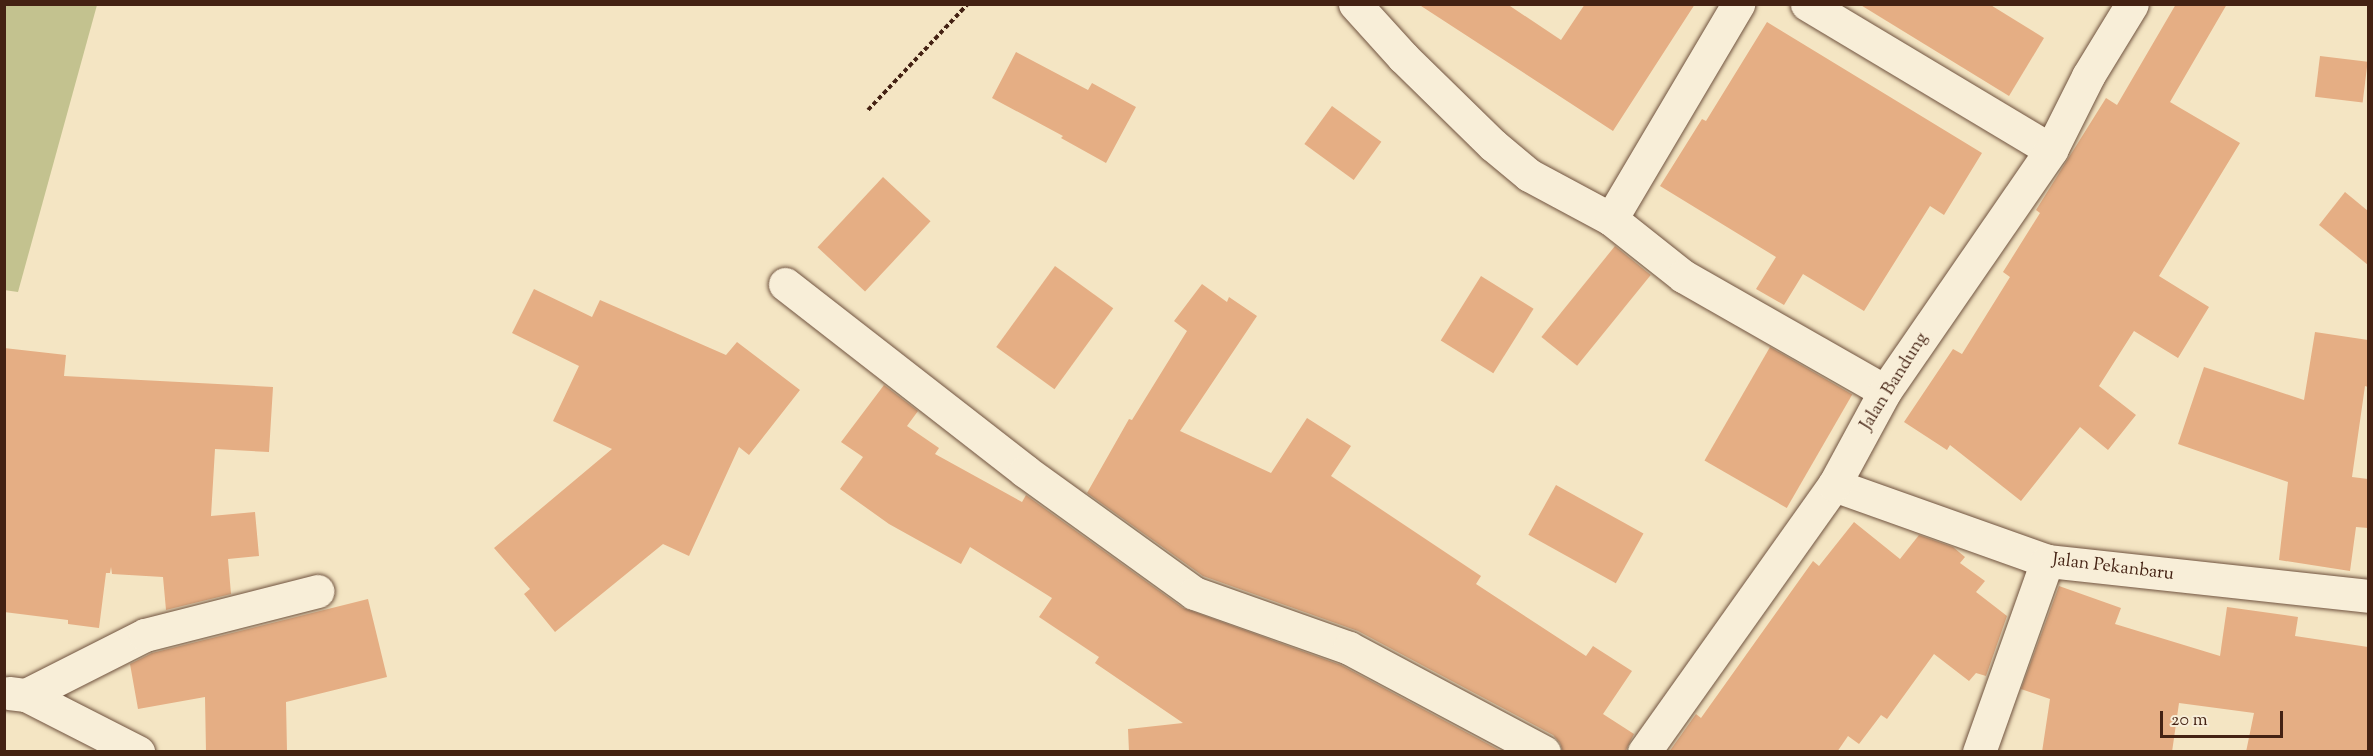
<!DOCTYPE html>
<style>
body{margin:0}
#map{position:relative;width:2373px;height:756px;overflow:hidden;background:#f4e5c3;font-family:"Sorts Mill Goudy",serif}
div>[style]{position:absolute}
[style*='--x']{left:calc(var(--x)*1px);top:calc(var(--y)*1px);width:calc(var(--w)*1px);rotate:calc(var(--a)*1deg)}
.green>*{inset:0;background:#c3c28f}
.building>*{inset:0;background:#e5ae84;transform-origin:0 0}
.path>*{height:4px;margin-top:-2px;transform-origin:0;background:repeating-linear-gradient(90deg,#442213 0 4.5px,transparent 0 7.5px)}
.roads{filter:drop-shadow(0 0 2px #70533f) drop-shadow(0 0 2px #70533f)}
.street>*{height:33px;margin:-16.5px;padding:0 16.5px;transform-origin:16.5px;border-radius:16.5px;background:#f8eed8}
span{translate:-50% -50%;white-space:nowrap;text-align:center;line-height:1.15;-webkit-text-stroke:5px #f8eed8;paint-order:stroke}
.street-label{font-size:18px;color:#442213}
.frame{position:absolute;inset:0;border:6px solid #442213;pointer-events:none}
.scale{position:absolute;left:2160px;top:711px;width:123px;height:27px;box-sizing:border-box;border:3px solid #442213;border-top:0;padding-left:8px;font-size:18px;line-height:21px;white-space:nowrap;color:#442213;-webkit-text-stroke:4px #f8eed8;paint-order:stroke}
</style>
<div id="map">
<div class="green">
<i style="clip-path:polygon(5px 4px,97px 5px,18px 292px,4px 290px)"></i>
</div>
<div class="building">
<i style="clip-path:polygon(1418px 4px,1507px 4px,1561px 40px,1585px 4px,1695px 4px,1613px 131px)"></i>
<i style="clip-path:polygon(1859px 4px,1989px 4px,2044px 38px,2009px 96px)"></i>
<i style="clip-path:polygon(2176px 4px,2227px 4px,2170px 102px,2240px 143px,2159px 276px,2209px 307px,2178px 358px,2134px 331px,2099px 386px,2136px 415px,2108px 450px,2080px 427px,2021px 501px,1950px 445px,1947px 450px,1904px 422px,1953px 349px,1962px 354px,2010px 277px,2003px 272px,2040px 213px,2036px 210px,2106px 98px,2117px 105px)"></i>
<i style="clip-path:polygon(1767px 22px,1982px 153px,1944px 215px,1930px 206px,1864px 311px,1803px 274px,1784px 305px,1756px 289px,1776px 257px,1660px 186px,1702px 119px,1706px 121px)"></i>
<i style="clip-path:polygon(1016px 52px,1088px 90px,1092px 83px,1136px 107px,1106px 163px,1061px 138px,1063px 136px,992px 98px)"></i>
<i style="left:2320px;top:56px;width:48px;height:41px;rotate:7deg"></i>
<i style="left:1332px;top:106px;width:61px;height:47px;rotate:36deg"></i>
<i style="left:883px;top:177px;width:65px;height:96px;rotate:43deg"></i>
<i style="clip-path:polygon(2345px 192px,2368px 211px,2368px 265px,2319px 225px)"></i>
<i style="left:1615px;top:246px;width:46px;height:117px;rotate:39deg"></i>
<i style="left:1055px;top:266px;width:72px;height:100px;rotate:36deg"></i>
<i style="left:1481px;top:276px;width:62px;height:76px;rotate:32deg"></i>
<i style="clip-path:polygon(1202px 284px,1227px 302px,1229px 297px,1257px 316px,1180px 431px,1271px 473px,1307px 418px,1351px 446px,1331px 476px,1481px 576px,1476px 584px,1586px 656px,1593px 646px,1632px 671px,1603px 714px,1634px 734px,1625px 752px,1563px 752px,1560px 743px,1553px 735px,1358px 631px,1203px 576px,1087px 493px,1129px 419px,1132px 420px,1187px 331px,1174px 321px)"></i>
<i style="clip-path:polygon(534px 289px,592px 317px,600px 300px,726px 355px,737px 342px,800px 390px,749px 455px,739px 447px,689px 556px,663px 544px,555px 632px,524px 594px,530px 589px,494px 548px,612px 449px,553px 421px,579px 366px,512px 333px)"></i>
<i style="clip-path:polygon(2315px 332px,2368px 340px,2368px 387px,2365px 386px,2352px 477px,2368px 479px,2368px 528px,2356px 527px,2350px 571px,2279px 560px,2288px 482px,2178px 444px,2204px 367px,2304px 400px)"></i>
<i style="left:1770px;top:347px;width:95px;height:131px;rotate:30deg"></i>
<i style="clip-path:polygon(4px 348px,66px 355px,64px 376px,273px 387px,269px 452px,215px 449px,211px 516px,255px 512px,259px 556px,228px 559px,231px 594px,166px 610px,163px 577px,112px 574px,111px 567px,110px 573px,106px 573px,99px 628px,68px 624px,68px 620px,4px 612px)"></i>
<i style="clip-path:polygon(884px 385px,918px 411px,907px 426px,939px 448px,935px 454px,1022px 502px,1026px 495px,1183px 608px,1341px 665px,1503px 752px,1129px 752px,1128px 729px,1183px 723px,1095px 663px,1099px 657px,1039px 617px,1052px 598px,970px 547px,961px 564px,889px 524px,840px 489px,863px 457px,841px 442px)"></i>
<i style="left:1556px;top:485px;width:100px;height:57px;rotate:29deg"></i>
<i style="clip-path:polygon(1854px 522px,1900px 559px,1919px 535px,1953px 547px,1965px 557px,1960px 563px,1985px 581px,1976px 592px,2007px 616px,1986px 676px,1976px 673px,1969px 681px,1934px 654px,1887px 719px,1881px 715px,1859px 744px,1848px 736px,1837px 752px,1669px 752px,1696px 714px,1701px 718px,1813px 561px,1819px 566px)"></i>
<i style="clip-path:polygon(2059px 586px,2121px 608px,2115px 624px,2220px 656px,2227px 607px,2298px 617px,2295px 636px,2368px 647px,2368px 752px,2246px 752px,2254px 713px,2179px 703px,2172px 752px,2042px 752px,2050px 699px,2021px 689px)"></i>
<i style="clip-path:polygon(368px 599px,387px 677px,286px 702px,287px 751px,206px 752px,205px 697px,138px 709px,130px 664px,152px 653px)"></i>
</div>
<div class="path">
<i style="--x:868;--y:110;--w:146;--a:-46.7"></i>
</div>
<div class="roads">
<div class="street">
<i style="--x:1355;--y:4;--w:72;--a:47.8"></i>
<i style="--x:1403;--y:57;--w:126;--a:44.4"></i>
<i style="--x:1493;--y:145;--w:47;--a:39.8"></i>
<i style="--x:1529;--y:175;--w:93;--a:28.2"></i>
<i style="--x:1611;--y:219;--w:92;--a:38.4"></i>
<i style="--x:1683;--y:276;--w:232;--a:29.7"></i>
<i style="--x:1807;--y:4;--w:284;--a:30.9"></i>
<i style="--x:1611;--y:219;--w:250;--a:-59.4"></i>
<i style="--x:785;--y:284;--w:304;--a:37.9"></i>
<i style="--x:1025;--y:471;--w:208;--a:35.8"></i>
<i style="--x:1194;--y:593;--w:164;--a:19.5"></i>
<i style="--x:1349;--y:648;--w:221;--a:28.1"></i>
<i style="--x:1834;--y:485;--w:226;--a:19.6"></i>
<i style="--x:2047;--y:561;--w:323;--a:6.2"></i>
<i style="--x:9;--y:693;--w:17;--a:7"></i>
<i style="--x:26;--y:695;--w:126;--a:27"></i>
<i style="--x:26;--y:695;--w:133;--a:-26.8"></i>
<i style="--x:145;--y:635;--w:178;--a:-14.3"></i>
<i style="--x:1644;--y:752;--w:328;--a:-54.6"></i>
<i style="--x:1834;--y:485;--w:107;--a:-61.5"></i>
<i style="--x:1885;--y:391;--w:293;--a:-55.4"></i>
<i style="--x:2051;--y:150;--w:83;--a:-63.4"></i>
<i style="--x:2088;--y:76;--w:84;--a:-58.6"></i>
<i style="--x:1979;--y:752;--w:203;--a:-70.4"></i>
</div>
</div>
<div class="street-label">
<span style="left:1895px;top:382px;rotate:-58deg">Jalan Bandung</span>
<span style="left:2113px;top:568px;rotate:7deg">Jalan Pekanbaru</span>
</div>
<div class="frame"></div>
<div class="scale">20 m</div>
</div>
